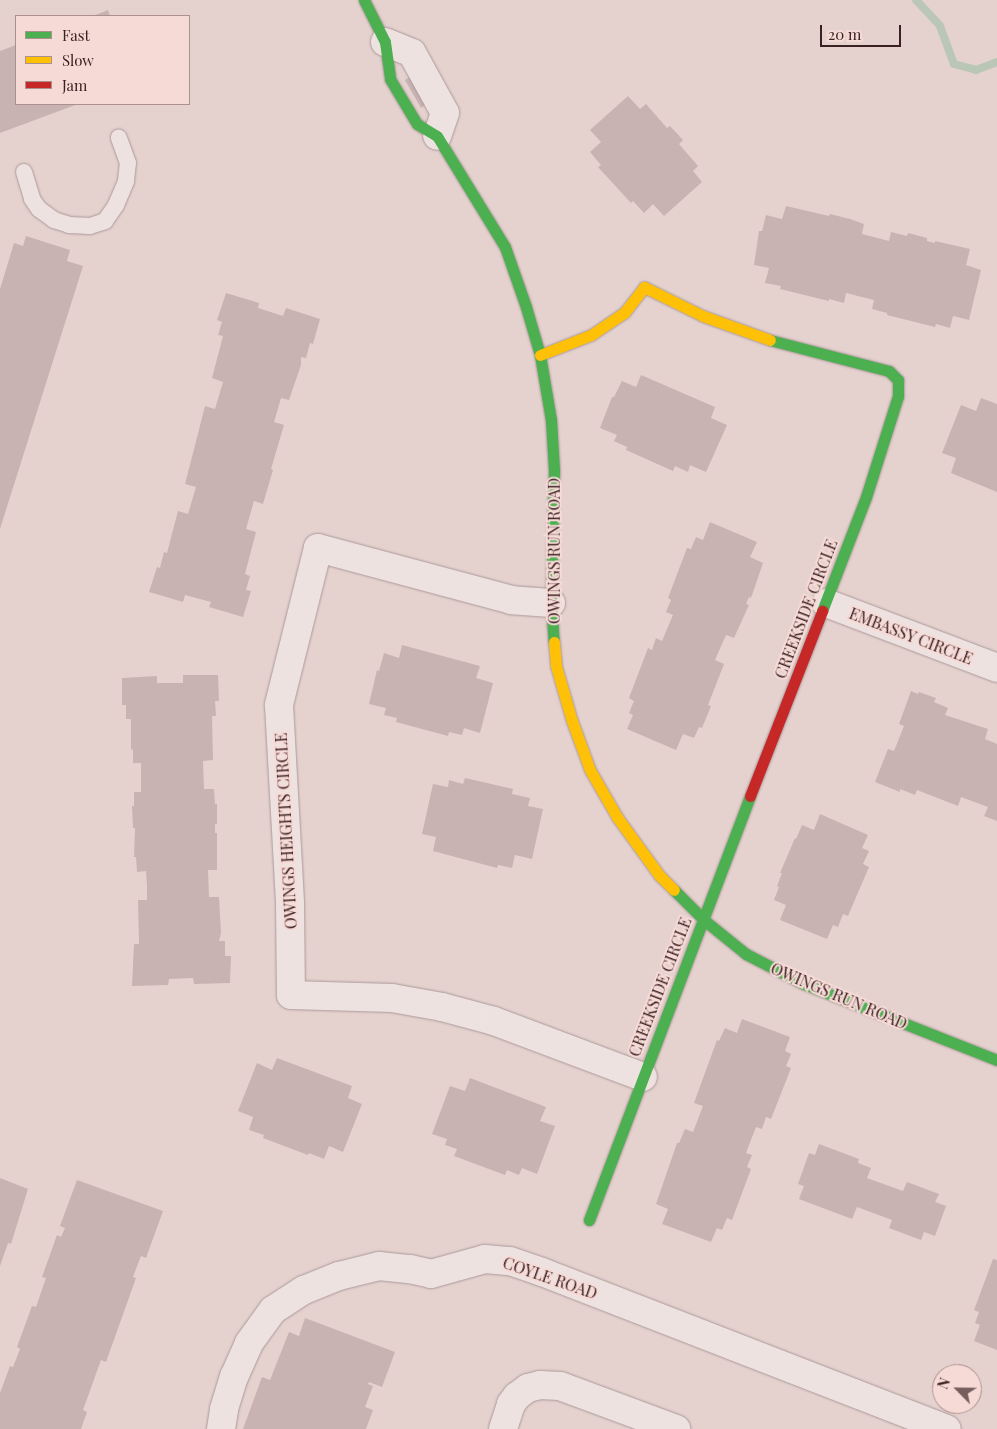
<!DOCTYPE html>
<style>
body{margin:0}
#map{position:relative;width:997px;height:1429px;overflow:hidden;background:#e5d2cf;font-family:"Playfair Display",serif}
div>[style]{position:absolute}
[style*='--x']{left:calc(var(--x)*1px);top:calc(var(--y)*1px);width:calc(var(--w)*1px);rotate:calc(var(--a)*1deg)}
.stream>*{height:8px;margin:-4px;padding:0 4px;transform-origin:4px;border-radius:4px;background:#bac7b6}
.building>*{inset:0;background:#c9b2b2;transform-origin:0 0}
.roads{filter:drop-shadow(0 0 1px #ab9999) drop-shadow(0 0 1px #ab9999)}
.lane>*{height:16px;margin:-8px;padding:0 8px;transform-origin:8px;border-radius:8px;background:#eee2e1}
.street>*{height:28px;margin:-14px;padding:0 14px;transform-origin:14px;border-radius:14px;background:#eee2e1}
.fast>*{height:11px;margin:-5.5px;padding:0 5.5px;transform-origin:5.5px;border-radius:5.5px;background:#4caf50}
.slow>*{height:11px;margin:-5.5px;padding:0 5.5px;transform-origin:5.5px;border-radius:5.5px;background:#ffc107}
.jam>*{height:11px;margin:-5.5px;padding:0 5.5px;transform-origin:5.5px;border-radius:5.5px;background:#c62828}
span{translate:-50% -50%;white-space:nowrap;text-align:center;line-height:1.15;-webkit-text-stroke:4px #f6dad6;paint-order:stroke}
.street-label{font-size:16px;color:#3a2022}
.legend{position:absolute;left:15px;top:15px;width:175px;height:90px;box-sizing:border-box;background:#f6dad6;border:1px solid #ab908e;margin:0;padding:6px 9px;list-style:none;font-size:15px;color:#3a2022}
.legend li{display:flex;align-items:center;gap:10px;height:25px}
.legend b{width:25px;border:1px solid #ab908e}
.north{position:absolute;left:932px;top:1364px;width:50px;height:50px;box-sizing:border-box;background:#f6dad6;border:1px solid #ab908e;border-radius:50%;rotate:293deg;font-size:14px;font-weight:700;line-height:20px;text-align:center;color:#3a2022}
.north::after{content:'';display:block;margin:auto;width:18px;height:22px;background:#765e5f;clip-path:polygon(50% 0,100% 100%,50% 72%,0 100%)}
.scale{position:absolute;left:820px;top:25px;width:81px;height:22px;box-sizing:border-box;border:2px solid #3a2022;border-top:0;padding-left:6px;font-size:15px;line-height:18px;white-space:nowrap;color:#3a2022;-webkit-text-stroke:4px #f6dad6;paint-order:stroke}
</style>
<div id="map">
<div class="stream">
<i style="--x:916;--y:0;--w:35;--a:47"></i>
<i style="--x:940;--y:26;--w:40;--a:69.8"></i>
<i style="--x:954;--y:64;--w:23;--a:15"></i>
<i style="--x:976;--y:70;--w:22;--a:-21"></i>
</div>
<div class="building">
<i style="clip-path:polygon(108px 10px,110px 16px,93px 16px)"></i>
<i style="clip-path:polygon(16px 45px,16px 104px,78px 104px,0 133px,0 51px)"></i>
<i style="left:417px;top:73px;width:32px;height:14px;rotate:60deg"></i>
<i style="clip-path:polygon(628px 96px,640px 109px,646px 104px,667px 128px,670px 126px,683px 140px,679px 144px,698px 166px,693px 171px,702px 182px,664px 216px,653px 204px,644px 213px,633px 201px,631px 203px,598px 167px,601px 165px,590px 152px,601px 142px,590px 130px)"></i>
<i style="clip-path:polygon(786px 206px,829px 216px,830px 214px,850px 219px,864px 224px,862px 234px,889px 241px,891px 232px,907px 236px,908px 233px,927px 238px,927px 241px,935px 243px,935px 241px,970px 249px,966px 265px,981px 270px,969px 320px,953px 316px,950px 328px,936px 324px,935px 327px,887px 315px,887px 313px,872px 309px,874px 300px,846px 293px,844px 303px,829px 299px,829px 301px,780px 289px,781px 286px,765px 283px,769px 268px,754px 265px,759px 231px,762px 231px,766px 215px,782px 219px)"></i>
<i style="clip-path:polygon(26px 236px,70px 250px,67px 261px,83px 266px,0 529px,0 289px,14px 243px,23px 246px)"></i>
<i style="clip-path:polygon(226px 293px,259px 303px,258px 308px,283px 316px,286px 308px,320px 319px,313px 344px,310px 343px,306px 358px,301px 357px,301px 365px,289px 400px,281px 398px,274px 422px,284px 425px,271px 469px,273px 470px,263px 504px,254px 501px,246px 529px,256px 532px,245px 574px,250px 576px,246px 590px,251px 591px,243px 617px,209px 607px,211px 602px,185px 595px,183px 602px,149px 592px,157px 567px,160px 568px,164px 552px,167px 553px,178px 511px,188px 514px,196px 487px,185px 484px,205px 406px,215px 409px,223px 382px,212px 378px,223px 336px,218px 335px,222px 322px,217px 320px)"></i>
<i style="clip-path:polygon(641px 375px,715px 407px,711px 418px,727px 425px,706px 472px,690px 465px,688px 472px,675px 466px,673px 471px,626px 450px,627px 447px,614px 441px,617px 435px,600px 428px,612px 397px,614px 397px,622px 381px,636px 387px)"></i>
<i style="clip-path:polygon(981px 398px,997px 404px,997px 492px,951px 473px,956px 458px,942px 453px,961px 405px,976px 411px)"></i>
<i style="clip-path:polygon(710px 522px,757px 542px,750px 557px,763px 563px,751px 598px,749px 597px,746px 604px,749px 605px,734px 638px,726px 635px,715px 660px,724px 664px,708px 705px,711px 706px,702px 728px,699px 727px,694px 738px,683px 734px,676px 750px,627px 729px,633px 715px,629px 713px,634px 701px,629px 698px,648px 648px,652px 650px,656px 638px,662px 641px,673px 615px,666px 612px,671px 600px,668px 598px,687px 548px,691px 549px,696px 537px,703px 540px)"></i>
<i style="clip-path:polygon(402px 645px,480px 666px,476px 678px,493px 683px,480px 733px,464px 728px,462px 735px,449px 732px,448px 736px,396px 722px,397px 718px,384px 715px,386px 708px,369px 704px,377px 670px,379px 671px,384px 653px,399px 658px)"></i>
<i style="clip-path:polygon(183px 675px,218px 675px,219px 701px,215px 701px,216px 716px,212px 716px,213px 760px,203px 761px,204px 789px,214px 789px,215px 804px,217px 804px,217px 824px,215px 824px,215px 833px,217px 833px,217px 870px,208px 870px,209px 897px,219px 897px,221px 933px,219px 941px,225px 941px,225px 956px,231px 956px,230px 983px,194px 984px,193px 978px,169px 979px,168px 985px,132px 986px,134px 944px,139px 944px,138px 900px,147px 900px,147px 886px,146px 871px,137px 872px,136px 857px,134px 857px,135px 828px,133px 828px,132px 806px,134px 806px,134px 792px,141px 792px,141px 763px,133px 763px,133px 749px,131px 750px,131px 719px,126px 719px,126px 705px,122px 705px,122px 678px,157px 676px,157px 683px,183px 683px)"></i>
<i style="clip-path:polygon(911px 691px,918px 694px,919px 692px,936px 698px,934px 702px,948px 708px,945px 715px,988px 729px,985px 739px,997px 744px,997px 821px,984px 816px,988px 807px,961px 797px,958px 806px,917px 790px,915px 795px,900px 789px,900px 792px,875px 782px,888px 749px,894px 751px,904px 726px,899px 724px)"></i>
<i style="clip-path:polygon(465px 778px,513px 789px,512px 794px,530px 798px,528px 806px,543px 809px,532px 859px,515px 855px,512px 868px,498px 865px,497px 868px,433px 851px,436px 837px,422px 834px,433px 784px,448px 787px,449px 780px,463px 784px)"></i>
<i style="clip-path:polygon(820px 814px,868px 835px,862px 848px,869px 851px,863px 864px,869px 867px,848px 916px,843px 914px,838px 927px,833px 925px,827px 939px,780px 920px,786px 905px,774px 900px,779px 887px,777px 886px,782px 873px,780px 873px,795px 838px,796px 839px,802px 825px,814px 830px)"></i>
<i style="clip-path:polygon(742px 1019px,790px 1037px,785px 1051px,791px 1054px,786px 1066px,791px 1068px,771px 1119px,766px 1117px,762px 1129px,756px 1127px,746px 1153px,752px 1155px,747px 1167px,751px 1169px,732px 1220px,727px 1218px,722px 1230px,717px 1228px,711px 1242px,662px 1224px,668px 1209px,656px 1204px,677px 1143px,679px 1143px,685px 1129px,693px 1132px,703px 1106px,694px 1103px,717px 1040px,719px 1041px,725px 1028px,737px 1033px)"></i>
<i style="clip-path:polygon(277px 1058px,352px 1086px,348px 1098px,362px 1104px,343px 1152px,329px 1146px,324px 1159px,309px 1153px,308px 1155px,263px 1138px,264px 1135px,249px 1130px,253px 1117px,238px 1111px,257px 1063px,272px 1070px)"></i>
<i style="clip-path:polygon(470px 1078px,546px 1107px,540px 1121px,555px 1126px,537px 1174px,522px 1168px,519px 1175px,507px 1170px,505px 1175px,454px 1156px,457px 1149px,445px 1145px,447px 1139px,432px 1134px,450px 1086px,465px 1091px)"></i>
<i style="clip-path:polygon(819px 1144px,859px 1159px,858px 1163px,871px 1168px,867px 1178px,903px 1191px,907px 1182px,939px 1194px,935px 1202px,946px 1206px,935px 1236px,924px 1232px,921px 1240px,889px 1228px,892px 1220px,857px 1207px,852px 1219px,799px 1199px,804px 1186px,798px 1184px,809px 1153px,815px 1155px)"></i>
<i style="clip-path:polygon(0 1178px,28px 1189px,11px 1244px,8px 1243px,0 1266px)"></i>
<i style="clip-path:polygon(77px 1180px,163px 1211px,146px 1258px,141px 1256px,133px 1277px,136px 1278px,106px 1362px,101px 1360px,83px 1410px,87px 1412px,81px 1429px,0 1429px,0 1393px,10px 1366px,13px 1367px,20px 1349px,17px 1347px,32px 1306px,36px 1307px,46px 1278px,42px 1277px,57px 1235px,61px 1237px,65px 1228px,60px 1226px)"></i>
<i style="clip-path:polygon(993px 1259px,997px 1260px,997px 1350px,974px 1341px,980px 1325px,975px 1323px,979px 1312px,974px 1310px)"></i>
<i style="clip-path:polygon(305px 1318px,395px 1352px,382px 1387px,369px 1382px,368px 1384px,373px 1386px,365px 1407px,373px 1410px,366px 1429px,243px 1429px,262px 1377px,270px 1380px,289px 1332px,299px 1336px)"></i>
</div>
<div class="roads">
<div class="lane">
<i style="--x:24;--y:172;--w:28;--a:73"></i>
<i style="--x:32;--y:199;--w:12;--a:55"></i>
<i style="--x:39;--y:209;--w:19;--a:36"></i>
<i style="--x:54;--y:220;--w:16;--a:18"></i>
<i style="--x:69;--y:225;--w:21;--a:3"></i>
<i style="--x:90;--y:226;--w:16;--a:-18"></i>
<i style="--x:105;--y:221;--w:19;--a:-55"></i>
<i style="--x:116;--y:205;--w:26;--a:-67"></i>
<i style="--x:126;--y:181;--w:18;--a:-84"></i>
<i style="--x:128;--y:163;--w:27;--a:-110"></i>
</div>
<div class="street">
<i style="--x:385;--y:42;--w:29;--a:22"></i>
<i style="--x:412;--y:53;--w:68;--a:61.2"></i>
<i style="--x:445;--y:113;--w:24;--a:109"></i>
<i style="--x:551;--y:603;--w:39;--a:-176"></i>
<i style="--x:512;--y:600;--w:201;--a:-165"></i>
<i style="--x:318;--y:548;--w:162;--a:104"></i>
<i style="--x:279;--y:705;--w:198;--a:86.8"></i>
<i style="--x:290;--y:903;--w:92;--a:89.4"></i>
<i style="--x:291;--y:995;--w:101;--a:1.7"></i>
<i style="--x:392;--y:998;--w:51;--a:10.2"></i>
<i style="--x:442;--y:1007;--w:54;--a:15.1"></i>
<i style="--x:494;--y:1021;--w:159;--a:20.6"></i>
<i style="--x:826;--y:603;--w:183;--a:20.8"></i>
<i style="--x:221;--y:1429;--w:20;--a:-81"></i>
<i style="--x:224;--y:1409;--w:34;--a:-73"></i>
<i style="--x:234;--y:1377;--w:37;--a:-66"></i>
<i style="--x:249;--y:1343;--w:41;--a:-54"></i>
<i style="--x:273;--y:1310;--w:37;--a:-33"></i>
<i style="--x:304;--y:1290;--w:38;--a:-22"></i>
<i style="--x:339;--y:1276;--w:41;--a:-14"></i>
<i style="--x:379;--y:1266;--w:31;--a:6"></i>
<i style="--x:410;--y:1269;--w:22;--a:13"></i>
<i style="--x:431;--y:1274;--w:56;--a:-15.5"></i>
<i style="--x:485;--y:1259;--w:25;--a:5"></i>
<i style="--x:510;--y:1261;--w:34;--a:19"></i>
<i style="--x:542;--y:1272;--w:434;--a:21.2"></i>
<i style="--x:503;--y:1429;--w:26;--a:-72"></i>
<i style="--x:511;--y:1404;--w:10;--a:-53"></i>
<i style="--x:517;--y:1396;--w:14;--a:-36"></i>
<i style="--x:528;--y:1388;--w:12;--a:-14"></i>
<i style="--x:540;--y:1385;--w:20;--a:3"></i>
<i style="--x:560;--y:1386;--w:124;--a:20.3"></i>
</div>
<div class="fast">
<i style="--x:364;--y:0;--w:47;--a:63.4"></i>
<i style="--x:385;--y:42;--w:37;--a:82"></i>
<i style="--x:390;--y:79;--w:52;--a:59"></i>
<i style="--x:417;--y:124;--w:23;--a:31"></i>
<i style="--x:437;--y:136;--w:130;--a:58.5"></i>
<i style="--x:505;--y:247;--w:64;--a:70.7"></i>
<i style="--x:526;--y:307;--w:50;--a:73.7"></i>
<i style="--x:540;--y:355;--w:66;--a:80.4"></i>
<i style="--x:551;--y:420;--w:50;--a:86.6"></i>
<i style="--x:554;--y:470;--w:133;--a:91.3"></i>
<i style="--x:551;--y:603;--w:39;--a:86"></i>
<i style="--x:770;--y:340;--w:123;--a:14.6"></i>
<i style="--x:889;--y:371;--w:13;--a:45"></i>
<i style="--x:898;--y:380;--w:16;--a:90"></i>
<i style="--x:898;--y:396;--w:106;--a:107.6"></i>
<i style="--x:866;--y:497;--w:122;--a:111.1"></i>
<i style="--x:674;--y:890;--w:42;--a:45"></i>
<i style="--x:704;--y:920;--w:54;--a:39"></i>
<i style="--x:746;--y:954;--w:65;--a:27.3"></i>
<i style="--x:804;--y:984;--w:207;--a:21.5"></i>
<i style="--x:589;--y:1220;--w:454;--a:-69.2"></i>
</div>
<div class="slow">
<i style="--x:540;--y:355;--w:55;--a:-21.4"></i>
<i style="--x:591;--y:335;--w:40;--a:-34"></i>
<i style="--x:624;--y:313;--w:33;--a:-52"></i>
<i style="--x:644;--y:287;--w:66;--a:26.2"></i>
<i style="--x:703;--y:316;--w:71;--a:19.7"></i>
<i style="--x:554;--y:642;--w:24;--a:85"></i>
<i style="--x:556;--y:666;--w:57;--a:73.8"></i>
<i style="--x:572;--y:721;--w:52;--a:69.8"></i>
<i style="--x:590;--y:770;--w:54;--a:60.1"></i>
<i style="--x:617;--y:817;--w:72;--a:54.1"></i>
<i style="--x:659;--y:875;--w:21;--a:45"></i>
</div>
<div class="jam">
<i style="--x:750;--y:796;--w:199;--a:-68.7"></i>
</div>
</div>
<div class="street-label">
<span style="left:554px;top:551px;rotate:-90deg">OWINGS RUN ROAD</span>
<span style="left:806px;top:609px;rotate:-69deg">CREEKSIDE CIRCLE</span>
<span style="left:911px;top:636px;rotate:21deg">EMBASSY CIRCLE</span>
<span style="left:286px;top:831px;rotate:-93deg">OWINGS HEIGHTS CIRCLE</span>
<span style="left:660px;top:987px;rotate:-69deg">CREEKSIDE CIRCLE</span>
<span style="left:839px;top:996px;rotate:23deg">OWINGS RUN ROAD</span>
<span style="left:550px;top:1278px;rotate:19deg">COYLE ROAD</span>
</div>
<ul class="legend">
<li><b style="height:6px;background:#4caf50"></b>Fast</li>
<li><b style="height:6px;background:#ffc107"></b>Slow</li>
<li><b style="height:6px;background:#c62828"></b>Jam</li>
</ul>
<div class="north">N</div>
<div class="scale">20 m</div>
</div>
